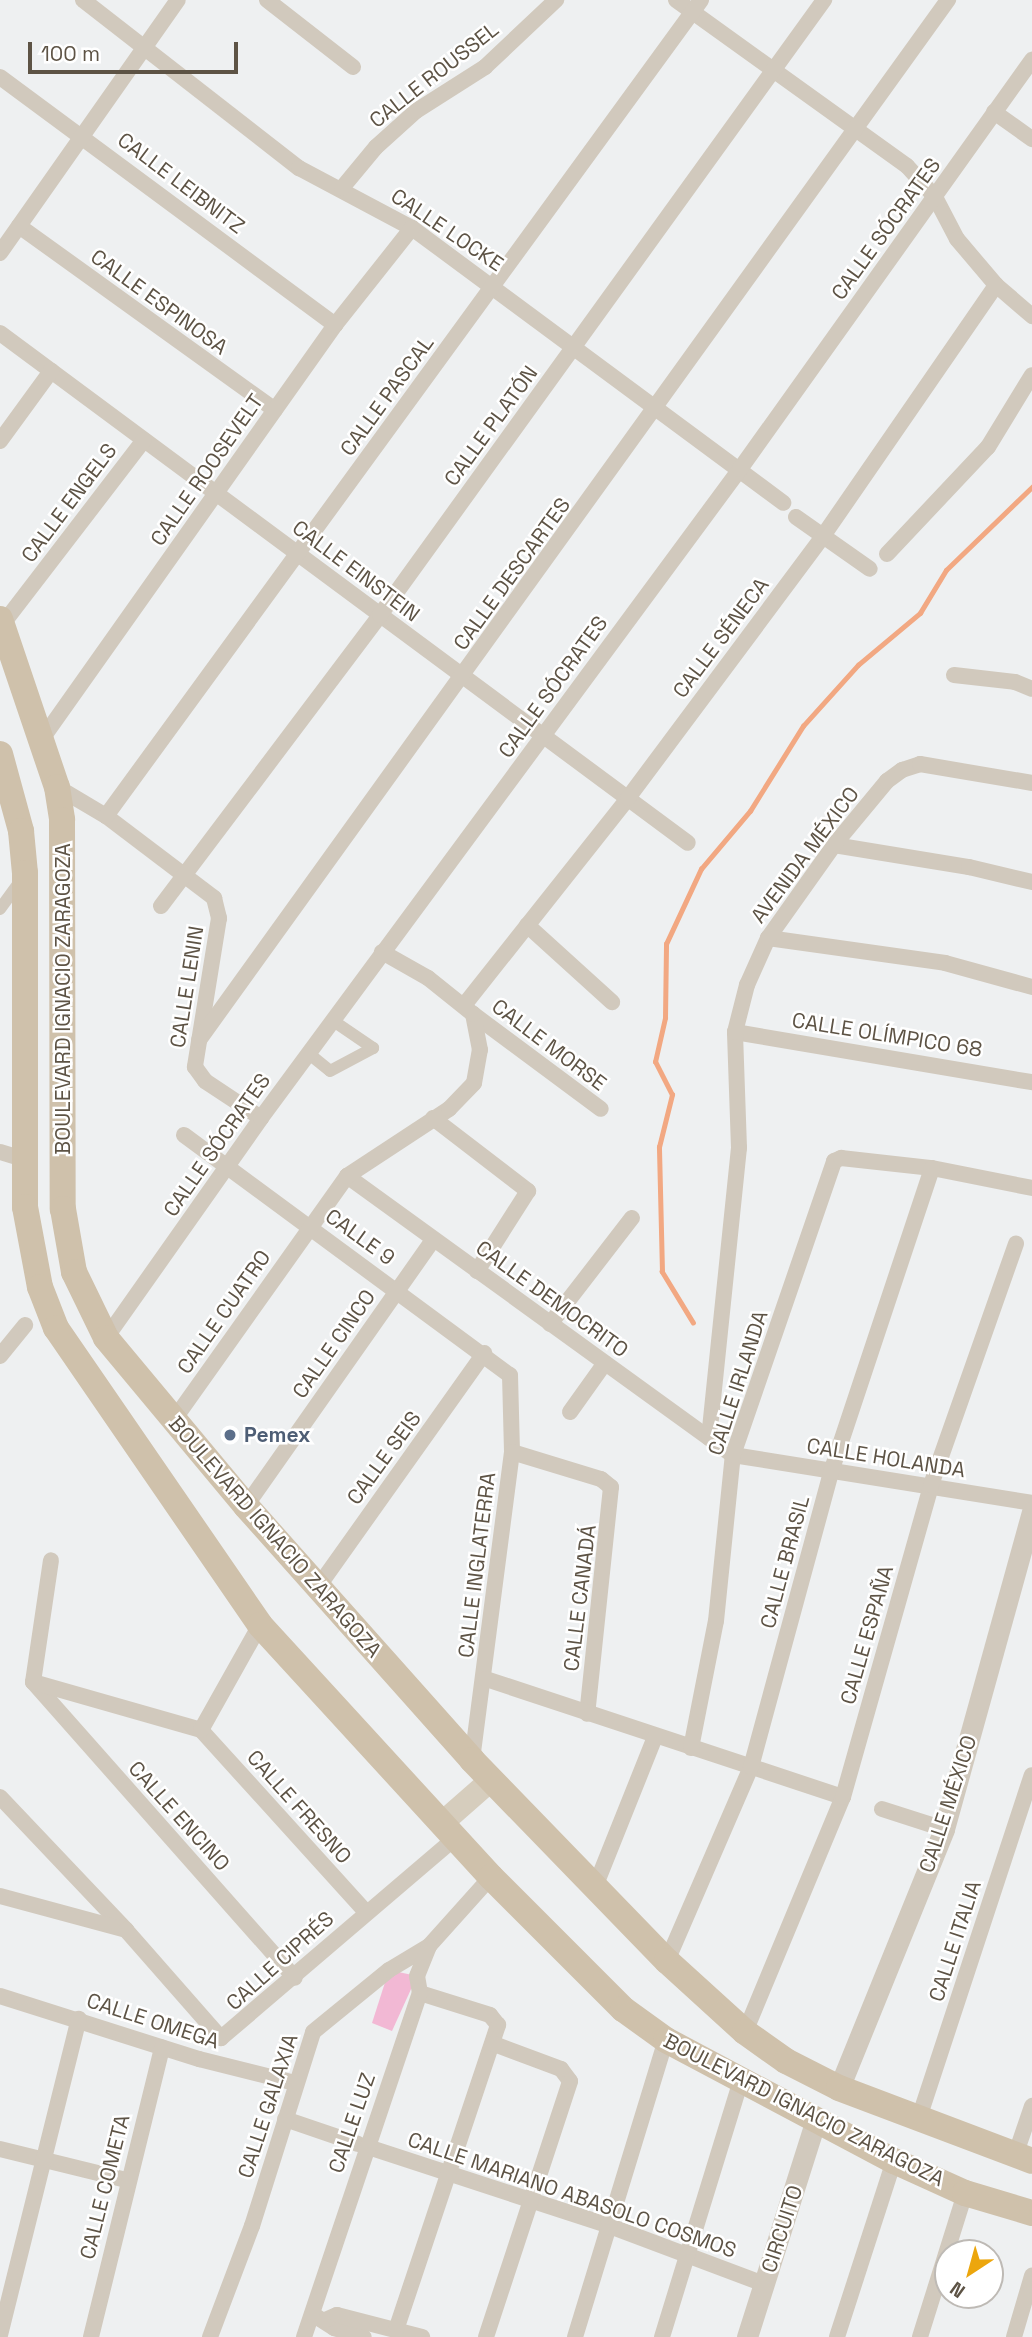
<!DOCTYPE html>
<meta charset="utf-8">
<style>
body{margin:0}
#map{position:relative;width:1032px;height:2337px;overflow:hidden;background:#eef0f1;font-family:"Space Grotesk",sans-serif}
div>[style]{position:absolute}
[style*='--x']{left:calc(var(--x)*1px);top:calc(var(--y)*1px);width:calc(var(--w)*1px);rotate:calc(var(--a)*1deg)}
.green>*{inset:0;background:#f2b8d4}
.stream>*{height:4.5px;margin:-2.25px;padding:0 2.25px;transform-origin:2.25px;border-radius:2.25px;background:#f2a882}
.pedestrian>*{height:12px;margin:-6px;padding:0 6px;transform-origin:6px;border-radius:6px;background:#d1c9bd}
.minor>*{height:16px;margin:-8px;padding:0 8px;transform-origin:8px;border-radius:8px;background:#d1c9bd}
.tertiary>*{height:21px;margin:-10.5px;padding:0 10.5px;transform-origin:10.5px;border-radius:10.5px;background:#d1c9bd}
.secondary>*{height:23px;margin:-11.5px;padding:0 11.5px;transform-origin:11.5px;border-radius:11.5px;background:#d6cdbd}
.primary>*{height:26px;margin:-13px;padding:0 13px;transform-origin:13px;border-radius:13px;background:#cfc1ab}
.dots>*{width:19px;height:19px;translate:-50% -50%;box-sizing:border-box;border:4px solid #fff;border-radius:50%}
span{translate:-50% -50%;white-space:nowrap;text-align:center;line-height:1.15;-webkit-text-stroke:5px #fff;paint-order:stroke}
.street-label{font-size:21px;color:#5d5345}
.service-label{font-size:21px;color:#4e5e75;font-weight:700}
.left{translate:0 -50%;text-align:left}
.north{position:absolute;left:934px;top:2239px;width:70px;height:70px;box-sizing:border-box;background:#fff;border:2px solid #bebab5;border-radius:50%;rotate:216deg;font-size:19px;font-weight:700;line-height:28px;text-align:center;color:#5d5345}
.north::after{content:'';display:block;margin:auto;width:24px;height:32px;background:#eca60d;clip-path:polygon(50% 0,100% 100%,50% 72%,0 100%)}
.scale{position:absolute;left:28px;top:42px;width:210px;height:32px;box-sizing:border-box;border:4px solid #5d5345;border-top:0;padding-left:9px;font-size:21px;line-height:24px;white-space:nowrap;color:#5d5345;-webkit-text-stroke:5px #fff;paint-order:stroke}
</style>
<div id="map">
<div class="green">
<i style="clip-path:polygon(389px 1970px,417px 1976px,392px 2031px,372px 2023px)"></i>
</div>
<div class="stream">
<i style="--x:693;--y:1323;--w:60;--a:-121.3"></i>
<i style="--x:662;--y:1272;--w:125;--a:-91.4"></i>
<i style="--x:659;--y:1147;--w:54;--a:-76"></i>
<i style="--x:672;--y:1095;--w:37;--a:-117"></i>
<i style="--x:655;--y:1062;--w:45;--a:-77.2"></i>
<i style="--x:665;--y:1018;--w:74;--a:-89.2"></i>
<i style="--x:666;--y:944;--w:83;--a:-65"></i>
<i style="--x:701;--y:869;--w:76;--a:-49.8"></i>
<i style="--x:750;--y:811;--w:100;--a:-58.1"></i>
<i style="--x:803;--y:726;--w:82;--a:-48"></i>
<i style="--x:858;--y:665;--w:81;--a:-40"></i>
<i style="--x:920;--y:613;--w:50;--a:-58.8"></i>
<i style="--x:946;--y:570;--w:120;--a:-44"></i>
</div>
<div class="pedestrian">
<i style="--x:0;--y:909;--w:34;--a:-54"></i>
<i style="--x:308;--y:1053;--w:28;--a:39"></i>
<i style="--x:330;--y:1071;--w:49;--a:-28.1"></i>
<i style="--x:373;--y:1048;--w:50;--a:-145.7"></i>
</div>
<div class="minor">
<i style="--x:83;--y:0;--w:274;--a:37.9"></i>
<i style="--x:299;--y:168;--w:128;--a:28"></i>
<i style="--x:412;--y:228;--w:462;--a:36.5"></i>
<i style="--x:267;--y:0;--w:109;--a:37.9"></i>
<i style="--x:676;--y:0;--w:284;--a:35.7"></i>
<i style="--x:907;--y:166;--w:42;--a:47.9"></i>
<i style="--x:935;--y:197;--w:47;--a:62.4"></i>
<i style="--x:957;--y:239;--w:60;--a:49.7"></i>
<i style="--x:996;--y:285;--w:48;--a:40.7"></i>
<i style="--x:0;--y:77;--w:417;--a:36.5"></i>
<i style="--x:994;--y:112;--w:47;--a:35.4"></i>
<i style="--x:342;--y:188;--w:53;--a:-50.3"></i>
<i style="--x:376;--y:147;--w:54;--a:-42"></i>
<i style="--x:416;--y:111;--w:82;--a:-32.5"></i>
<i style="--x:485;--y:67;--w:98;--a:-43.3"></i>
<i style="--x:19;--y:226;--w:315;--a:35.7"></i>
<i style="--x:0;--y:253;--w:309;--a:-54.9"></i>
<i style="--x:0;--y:333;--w:856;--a:36.55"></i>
<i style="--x:0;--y:441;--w:87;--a:-53.9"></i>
<i style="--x:796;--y:517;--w:90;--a:35.1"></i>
<i style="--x:887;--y:554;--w:147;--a:-46.7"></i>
<i style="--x:988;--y:447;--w:84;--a:-58.6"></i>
<i style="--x:2;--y:625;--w:233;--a:-52.5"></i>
<i style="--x:954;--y:675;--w:61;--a:6.5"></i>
<i style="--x:1015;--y:682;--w:18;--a:22"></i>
<i style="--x:42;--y:739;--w:507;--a:-54.71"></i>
<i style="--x:335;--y:325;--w:124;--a:-51.6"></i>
<i style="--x:57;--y:787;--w:57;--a:30.6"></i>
<i style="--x:106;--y:816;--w:136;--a:37.2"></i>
<i style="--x:214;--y:898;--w:21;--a:76"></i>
<i style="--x:219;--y:918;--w:151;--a:99.2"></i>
<i style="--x:195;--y:1067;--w:17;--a:54"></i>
<i style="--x:205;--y:1081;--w:67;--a:33.5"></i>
<i style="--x:106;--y:816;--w:1010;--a:-53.9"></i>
<i style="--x:834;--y:845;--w:137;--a:9.3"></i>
<i style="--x:969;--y:867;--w:65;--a:13.4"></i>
<i style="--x:161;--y:906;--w:364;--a:-53"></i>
<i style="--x:380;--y:615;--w:759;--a:-54.17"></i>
<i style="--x:527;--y:925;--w:115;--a:42.2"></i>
<i style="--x:768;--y:938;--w:179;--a:8"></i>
<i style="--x:945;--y:963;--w:90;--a:15.4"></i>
<i style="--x:465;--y:1004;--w:263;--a:-51.6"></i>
<i style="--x:628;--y:798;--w:327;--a:-53.3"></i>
<i style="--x:823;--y:536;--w:305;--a:-55.4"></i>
<i style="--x:473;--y:1014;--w:159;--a:36.6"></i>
<i style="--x:735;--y:1032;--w:301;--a:9.6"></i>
<i style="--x:199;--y:1040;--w:1282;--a:-54.24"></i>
<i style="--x:433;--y:1118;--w:120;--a:37.5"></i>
<i style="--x:528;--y:1191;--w:95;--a:122.5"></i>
<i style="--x:184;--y:1135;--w:405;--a:36.4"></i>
<i style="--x:510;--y:1375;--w:77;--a:88.5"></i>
<i style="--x:512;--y:1452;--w:311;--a:97.4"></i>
<i style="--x:0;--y:1152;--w:28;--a:17"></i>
<i style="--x:347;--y:1176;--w:476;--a:35.9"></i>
<i style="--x:733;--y:1455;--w:303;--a:9.1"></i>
<i style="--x:550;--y:1324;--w:134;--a:-52.3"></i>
<i style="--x:106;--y:1338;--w:269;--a:-54.8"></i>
<i style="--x:261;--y:1118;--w:807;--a:-53.57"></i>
<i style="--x:740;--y:469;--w:503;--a:-54.48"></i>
<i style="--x:0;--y:1356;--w:40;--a:-51"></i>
<i style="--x:570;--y:1412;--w:60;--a:-54.5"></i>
<i style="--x:173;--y:1421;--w:301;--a:-54.6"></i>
<i style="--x:347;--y:1176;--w:122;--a:-33.3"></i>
<i style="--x:449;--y:1109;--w:36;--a:-46"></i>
<i style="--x:474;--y:1083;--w:34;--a:-80"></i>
<i style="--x:480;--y:1050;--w:37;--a:-101"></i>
<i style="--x:473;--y:1014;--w:58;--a:-141.3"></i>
<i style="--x:428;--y:978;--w:53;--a:-150.5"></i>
<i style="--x:709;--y:1438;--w:292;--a:-84.1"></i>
<i style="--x:739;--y:1148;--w:116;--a:-92"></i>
<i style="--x:735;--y:1032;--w:49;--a:-75.7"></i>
<i style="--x:747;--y:985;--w:51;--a:-65.9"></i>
<i style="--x:768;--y:938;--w:114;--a:-54.6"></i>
<i style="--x:834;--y:845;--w:83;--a:-50.4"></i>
<i style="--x:887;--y:781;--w:19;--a:-36"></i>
<i style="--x:902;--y:770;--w:19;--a:-18"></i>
<i style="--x:920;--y:764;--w:114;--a:9.6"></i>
<i style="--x:512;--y:1452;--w:93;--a:16.9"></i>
<i style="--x:601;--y:1479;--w:13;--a:39"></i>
<i style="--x:611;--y:1487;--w:228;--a:96"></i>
<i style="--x:246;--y:1506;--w:325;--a:-54.9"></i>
<i style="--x:318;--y:1587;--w:287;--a:-54.6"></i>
<i style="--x:486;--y:1679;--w:376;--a:18.3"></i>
<i style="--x:33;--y:1682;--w:395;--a:48.5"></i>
<i style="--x:33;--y:1682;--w:175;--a:15.9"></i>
<i style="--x:33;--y:1682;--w:123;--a:-81.6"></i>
<i style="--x:201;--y:1730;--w:244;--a:47.8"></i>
<i style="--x:201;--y:1730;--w:120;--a:-60.7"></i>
<i style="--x:691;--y:1748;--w:129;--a:-78.9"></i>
<i style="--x:716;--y:1621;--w:167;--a:-84.2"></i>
<i style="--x:733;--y:1455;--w:311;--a:-71"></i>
<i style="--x:834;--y:1161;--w:8;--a:-23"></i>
<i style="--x:841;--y:1158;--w:92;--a:6.3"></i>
<i style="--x:932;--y:1168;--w:102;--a:11.3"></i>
<i style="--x:0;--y:1797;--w:183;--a:46.5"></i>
<i style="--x:882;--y:1809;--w:65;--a:17.9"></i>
<i style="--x:595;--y:1887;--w:162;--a:-68.2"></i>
<i style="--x:0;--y:1896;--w:131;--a:15.1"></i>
<i style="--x:126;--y:1930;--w:144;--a:48.7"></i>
<i style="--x:221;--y:2038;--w:308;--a:-40.5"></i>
<i style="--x:667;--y:1961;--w:211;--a:-66.6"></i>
<i style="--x:751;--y:1767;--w:306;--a:-74.8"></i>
<i style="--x:831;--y:1472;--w:320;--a:-71.6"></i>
<i style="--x:0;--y:1996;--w:209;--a:17.6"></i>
<i style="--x:199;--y:2059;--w:99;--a:14"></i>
<i style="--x:745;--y:2032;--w:255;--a:-67.4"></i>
<i style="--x:843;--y:1797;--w:324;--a:-74.2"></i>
<i style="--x:931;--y:1485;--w:256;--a:-70.6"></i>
<i style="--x:285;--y:2119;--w:77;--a:18.9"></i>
<i style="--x:918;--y:2121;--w:364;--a:-71.8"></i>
<i style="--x:365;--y:2146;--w:255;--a:18.1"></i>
<i style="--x:607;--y:2225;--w:168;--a:20.6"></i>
<i style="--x:0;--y:2149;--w:130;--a:13.8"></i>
<i style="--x:1015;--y:2156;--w:53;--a:-71.2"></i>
<i style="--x:317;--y:2317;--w:20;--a:33"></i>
<i style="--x:334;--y:2328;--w:31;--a:17"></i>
<i style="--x:325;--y:2320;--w:13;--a:-23"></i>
<i style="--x:337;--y:2315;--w:88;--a:14.5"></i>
<i style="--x:396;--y:2330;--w:322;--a:-71.5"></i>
<i style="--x:498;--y:2025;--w:13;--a:-129"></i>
<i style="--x:490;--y:2015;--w:73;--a:-162.6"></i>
<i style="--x:0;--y:2335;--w:326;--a:-76"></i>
<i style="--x:91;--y:2337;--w:298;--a:-76.2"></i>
<i style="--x:210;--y:2337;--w:119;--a:-69.3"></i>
<i style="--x:252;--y:2226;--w:203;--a:-72.5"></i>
<i style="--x:313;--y:2032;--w:98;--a:-39.2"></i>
<i style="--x:389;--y:1970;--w:47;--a:-31"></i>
<i style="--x:429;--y:1946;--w:93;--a:-48.1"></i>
<i style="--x:304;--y:2337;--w:363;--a:-71.4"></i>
<i style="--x:420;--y:1993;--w:17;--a:-100"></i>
<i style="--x:417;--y:1976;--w:32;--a:-68"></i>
<i style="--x:486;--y:2337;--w:269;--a:-71.8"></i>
<i style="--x:570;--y:2081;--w:15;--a:-127"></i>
<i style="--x:561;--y:2069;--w:72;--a:-159.5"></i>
<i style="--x:575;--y:2337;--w:311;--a:-73"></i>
<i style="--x:662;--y:2337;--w:268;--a:-72.9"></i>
<i style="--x:837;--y:2337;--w:185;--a:-72.1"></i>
<i style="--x:920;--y:2337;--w:151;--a:-72.6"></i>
<i style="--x:1014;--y:2337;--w:64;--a:-73.6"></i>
</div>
<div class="tertiary">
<i style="--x:839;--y:2088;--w:279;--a:-67.9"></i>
<i style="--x:944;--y:1829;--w:329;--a:-74.5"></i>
<i style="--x:747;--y:2337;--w:228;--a:-72.4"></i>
</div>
<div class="secondary">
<i style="--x:441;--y:1823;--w:67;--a:-41.3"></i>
</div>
<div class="primary">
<i style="--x:0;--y:619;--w:177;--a:71.3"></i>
<i style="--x:57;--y:787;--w:33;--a:81"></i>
<i style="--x:62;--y:820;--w:389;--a:89.9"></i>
<i style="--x:63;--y:1209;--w:64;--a:80.1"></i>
<i style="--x:74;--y:1272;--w:73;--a:64.1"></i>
<i style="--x:106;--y:1338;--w:219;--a:50.2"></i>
<i style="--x:246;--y:1506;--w:340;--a:48.3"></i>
<i style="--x:472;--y:1760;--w:280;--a:45.9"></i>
<i style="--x:667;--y:1961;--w:105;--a:42.3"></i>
<i style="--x:745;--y:2032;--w:50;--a:35.3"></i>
<i style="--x:786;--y:2061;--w:59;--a:27"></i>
<i style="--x:839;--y:2088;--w:206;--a:20.7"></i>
<i style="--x:0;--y:754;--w:80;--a:74.7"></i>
<i style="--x:21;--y:831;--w:42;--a:84.6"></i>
<i style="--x:25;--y:873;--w:334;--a:90"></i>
<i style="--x:25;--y:1207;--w:81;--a:79.4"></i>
<i style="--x:40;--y:1287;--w:44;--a:68.7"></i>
<i style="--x:56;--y:1328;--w:360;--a:55.5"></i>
<i style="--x:260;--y:1625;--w:342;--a:47.5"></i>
<i style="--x:491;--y:1877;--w:187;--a:45"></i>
<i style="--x:623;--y:2009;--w:53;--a:35.8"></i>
<i style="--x:666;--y:2040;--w:258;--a:28"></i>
<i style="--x:894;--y:2161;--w:78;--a:24.3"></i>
<i style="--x:965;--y:2193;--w:70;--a:16.6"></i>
</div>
<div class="dots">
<i style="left:230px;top:1435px;background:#5c6f8a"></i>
</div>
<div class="street-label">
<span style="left:434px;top:75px;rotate:-38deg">CALLE ROUSSEL</span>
<span style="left:181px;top:183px;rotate:37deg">CALLE LEIBNITZ</span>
<span style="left:886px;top:229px;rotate:-54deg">CALLE SÓCRATES</span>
<span style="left:447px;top:230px;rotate:34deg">CALLE LOCKE</span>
<span style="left:159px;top:302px;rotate:36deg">CALLE ESPINOSA</span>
<span style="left:387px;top:396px;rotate:-54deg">CALLE PASCAL</span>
<span style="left:491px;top:426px;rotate:-54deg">CALLE PLATÓN</span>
<span style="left:207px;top:470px;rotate:-55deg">CALLE ROOSEVELT</span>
<span style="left:69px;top:503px;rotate:-53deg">CALLE ENGELS</span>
<span style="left:356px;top:571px;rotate:37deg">CALLE EINSTEIN</span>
<span style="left:512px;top:574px;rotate:-54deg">CALLE DESCARTES</span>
<span style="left:721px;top:638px;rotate:-53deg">CALLE SÉNECA</span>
<span style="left:553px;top:687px;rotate:-54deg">CALLE SÓCRATES</span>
<span style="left:805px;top:855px;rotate:-53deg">AVENIDA MÉXICO</span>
<span style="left:187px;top:987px;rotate:-81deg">CALLE LENIN</span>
<span style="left:63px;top:999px;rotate:-90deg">BOULEVARD IGNACIO ZARAGOZA</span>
<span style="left:887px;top:1035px;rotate:9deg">CALLE OLÍMPICO 68</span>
<span style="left:549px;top:1045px;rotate:37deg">CALLE MORSE</span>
<span style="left:217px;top:1145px;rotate:-55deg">CALLE SÓCRATES</span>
<span style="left:360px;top:1237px;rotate:36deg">CALLE 9</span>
<span style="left:552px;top:1299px;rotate:36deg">CALLE DEMOCRITO</span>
<span style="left:224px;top:1312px;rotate:-55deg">CALLE CUATRO</span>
<span style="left:334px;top:1344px;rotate:-55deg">CALLE CINCO</span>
<span style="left:738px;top:1383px;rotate:-72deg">CALLE IRLANDA</span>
<span style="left:384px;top:1458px;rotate:-54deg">CALLE SEIS</span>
<span style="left:886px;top:1458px;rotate:9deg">CALLE HOLANDA</span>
<span style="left:275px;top:1537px;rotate:49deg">BOULEVARD IGNACIO ZARAGOZA</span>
<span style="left:785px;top:1562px;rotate:-75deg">CALLE BRASIL</span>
<span style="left:477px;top:1565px;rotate:-83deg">CALLE INGLATERRA</span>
<span style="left:580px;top:1598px;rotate:-83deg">CALLE CANADÁ</span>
<span style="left:867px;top:1635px;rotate:-74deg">CALLE ESPAÑA</span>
<span style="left:948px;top:1804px;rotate:-72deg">CALLE MÉXICO</span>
<span style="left:299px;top:1807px;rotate:48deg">CALLE FRESNO</span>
<span style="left:179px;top:1816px;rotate:48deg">CALLE ENCINO</span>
<span style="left:955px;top:1941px;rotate:-72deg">CALLE ITALIA</span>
<span style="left:280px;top:1961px;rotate:-42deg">CALLE CIPRÉS</span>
<span style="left:153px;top:2021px;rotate:18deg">CALLE OMEGA</span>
<span style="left:268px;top:2106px;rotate:-72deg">CALLE GALAXIA</span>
<span style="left:804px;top:2110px;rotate:27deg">BOULEVARD IGNACIO ZARAGOZA</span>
<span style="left:352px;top:2123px;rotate:-71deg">CALLE LUZ</span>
<span style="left:105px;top:2187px;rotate:-76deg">CALLE COMETA</span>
<span style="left:572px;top:2195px;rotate:19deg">CALLE MARIANO ABASOLO COSMOS</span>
<span style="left:782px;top:2229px;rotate:-72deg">CIRCUITO</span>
</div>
<div class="service-label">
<span class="left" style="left:244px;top:1435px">Pemex</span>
</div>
<div class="north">N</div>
<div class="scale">100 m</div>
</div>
